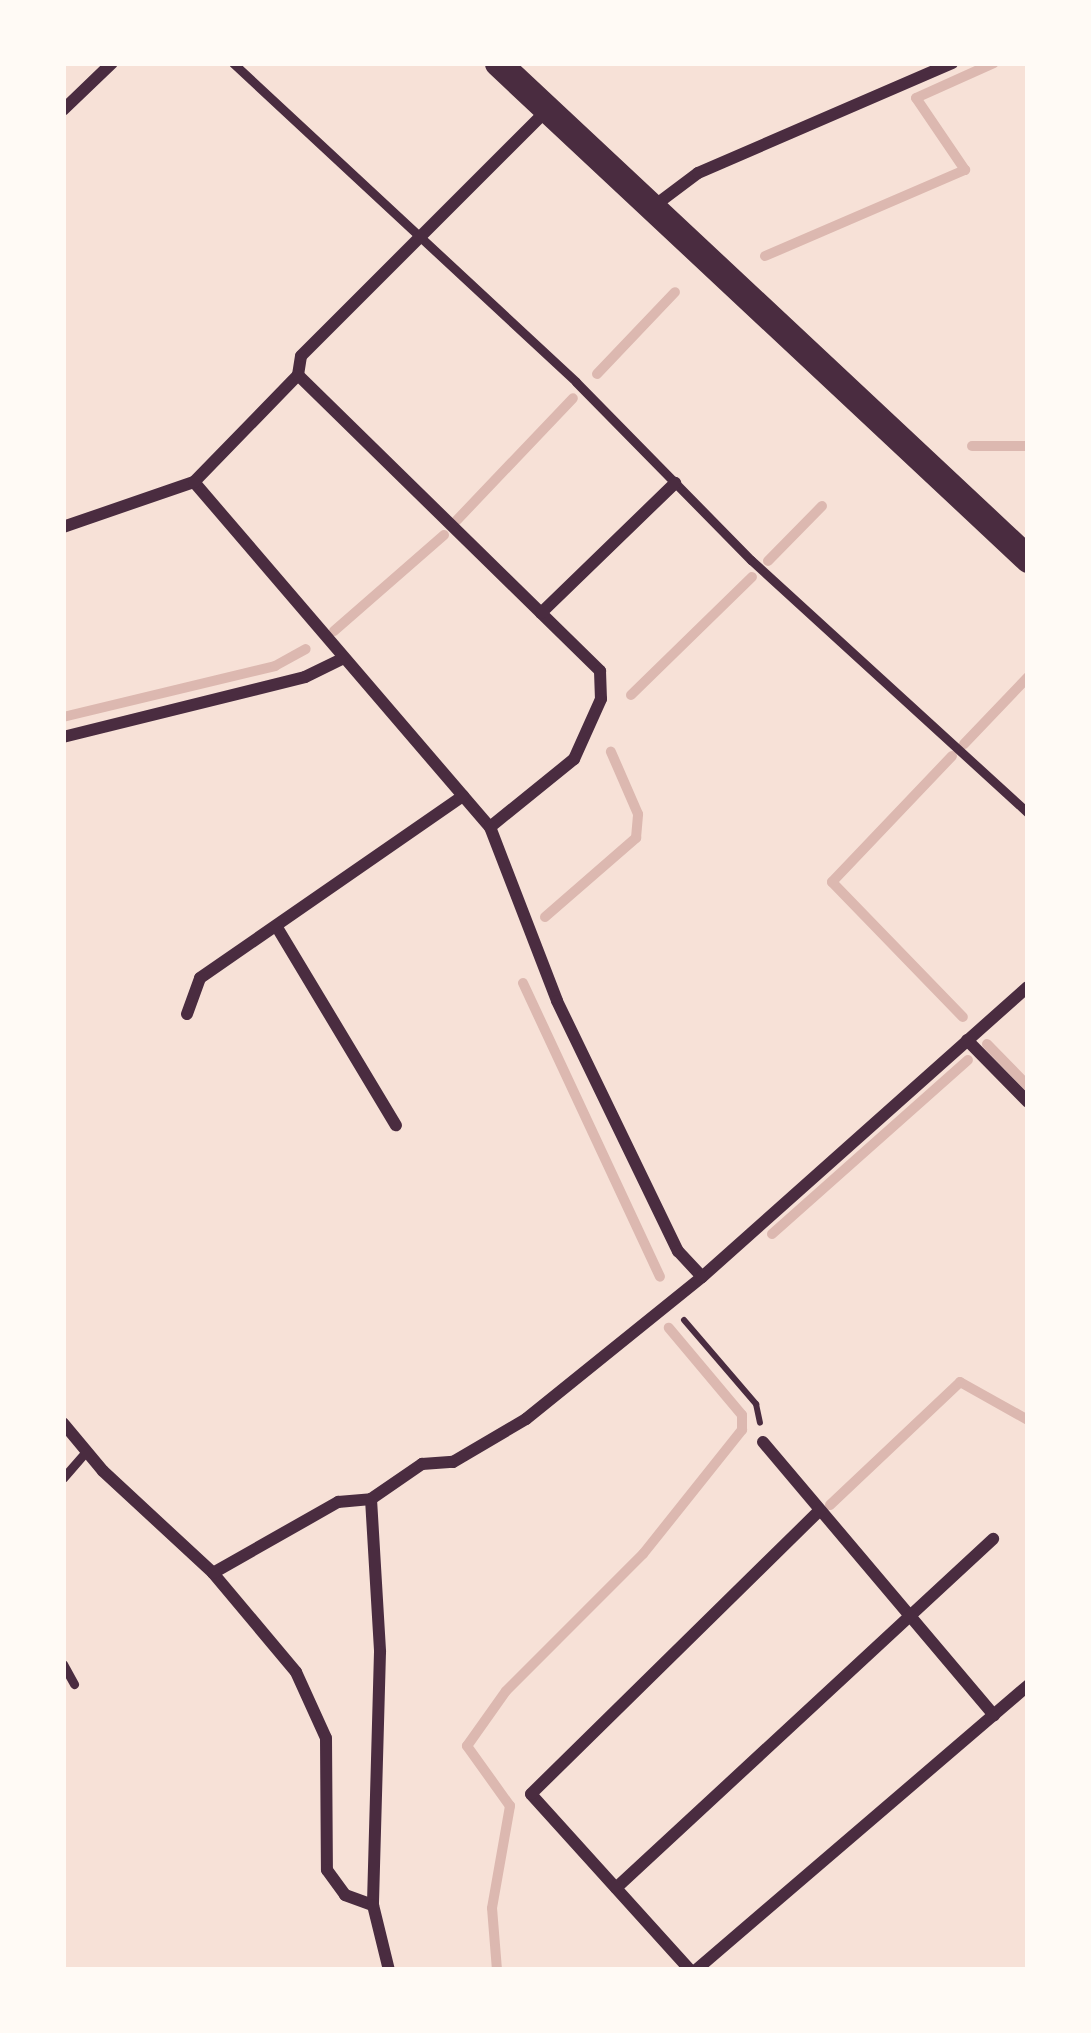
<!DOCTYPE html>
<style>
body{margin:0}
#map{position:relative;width:1091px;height:2033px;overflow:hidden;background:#f7e1d7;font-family:Signika,sans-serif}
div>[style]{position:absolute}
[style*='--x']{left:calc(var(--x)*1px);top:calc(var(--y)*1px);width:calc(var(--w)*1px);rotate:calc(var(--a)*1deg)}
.stream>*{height:10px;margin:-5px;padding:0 5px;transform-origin:5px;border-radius:5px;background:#dcb8b0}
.path>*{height:6px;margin:-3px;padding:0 3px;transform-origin:3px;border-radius:3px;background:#4a2c40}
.service>*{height:9px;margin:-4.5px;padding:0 4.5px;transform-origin:4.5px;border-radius:4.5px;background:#4a2c40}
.minor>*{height:12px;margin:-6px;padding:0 6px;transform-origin:6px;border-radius:6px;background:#4a2c40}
.primary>*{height:27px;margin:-13.5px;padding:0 13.5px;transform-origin:13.5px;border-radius:13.5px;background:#4a2c40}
span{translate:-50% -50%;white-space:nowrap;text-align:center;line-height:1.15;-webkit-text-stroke:9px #fffaf5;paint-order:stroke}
.frame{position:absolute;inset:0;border:66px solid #fffaf5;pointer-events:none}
</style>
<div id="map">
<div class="stream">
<i style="--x:765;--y:256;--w:218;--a:-23.3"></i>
<i style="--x:965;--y:170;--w:87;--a:-124.2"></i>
<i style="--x:916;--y:98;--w:85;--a:-24.2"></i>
<i style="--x:597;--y:374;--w:113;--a:-46.4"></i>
<i style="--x:972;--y:446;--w:56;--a:0"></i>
<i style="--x:457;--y:520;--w:168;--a:-46.4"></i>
<i style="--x:768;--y:561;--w:77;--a:-45.5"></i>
<i style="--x:334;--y:631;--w:146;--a:-41.1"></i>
<i style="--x:631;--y:695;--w:169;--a:-44.3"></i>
<i style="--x:63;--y:717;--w:218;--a:-13.5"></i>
<i style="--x:275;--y:666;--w:35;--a:-29"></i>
<i style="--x:964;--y:744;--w:93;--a:-46.3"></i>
<i style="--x:952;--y:756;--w:174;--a:133.6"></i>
<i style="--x:832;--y:882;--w:188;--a:45.9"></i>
<i style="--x:545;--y:917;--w:121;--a:-41"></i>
<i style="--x:636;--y:838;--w:24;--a:-85"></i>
<i style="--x:638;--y:814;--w:68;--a:-113.5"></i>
<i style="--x:523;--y:983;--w:324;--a:65"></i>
<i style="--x:987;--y:1044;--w:59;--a:45.7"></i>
<i style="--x:772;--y:1234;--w:262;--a:-41.6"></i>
<i style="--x:830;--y:1505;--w:179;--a:-43.4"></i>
<i style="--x:960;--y:1382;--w:78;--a:29.2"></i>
<i style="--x:497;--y:1970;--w:62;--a:-94.6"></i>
<i style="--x:492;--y:1908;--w:104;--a:-80"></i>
<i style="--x:510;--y:1806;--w:74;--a:-125.6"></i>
<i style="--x:467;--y:1746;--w:67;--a:-54.7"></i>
<i style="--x:506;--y:1691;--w:194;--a:-45"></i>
<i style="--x:643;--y:1554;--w:159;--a:-51.4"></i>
<i style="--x:742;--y:1430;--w:15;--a:-90"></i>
<i style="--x:742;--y:1415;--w:114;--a:-130"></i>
</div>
<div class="path">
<i style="--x:684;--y:1320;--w:111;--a:49.4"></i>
<i style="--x:756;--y:1404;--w:19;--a:78"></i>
</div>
<div class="service">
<i style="--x:233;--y:63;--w:468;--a:42.9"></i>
<i style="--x:576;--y:382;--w:250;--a:45.5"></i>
<i style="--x:751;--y:560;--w:375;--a:42.4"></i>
<i style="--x:63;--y:1478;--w:35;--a:-49"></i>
<i style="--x:63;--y:1664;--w:23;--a:61"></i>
</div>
<div class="minor">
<i style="--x:63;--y:110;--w:68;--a:-43.8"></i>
<i style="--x:654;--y:206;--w:55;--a:-36.9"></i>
<i style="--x:698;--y:173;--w:277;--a:-23.4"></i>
<i style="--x:298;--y:375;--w:19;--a:-81"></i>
<i style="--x:301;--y:356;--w:348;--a:-45"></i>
<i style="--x:194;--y:482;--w:455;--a:49.4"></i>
<i style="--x:490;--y:827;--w:186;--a:68.9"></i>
<i style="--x:557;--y:1001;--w:278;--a:64.2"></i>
<i style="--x:678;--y:1251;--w:35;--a:47"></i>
<i style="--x:63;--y:527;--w:139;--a:-19"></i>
<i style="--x:194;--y:482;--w:149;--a:-45.8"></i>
<i style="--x:298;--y:375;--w:423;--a:44.4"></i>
<i style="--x:600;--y:671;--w:28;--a:88"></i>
<i style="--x:601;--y:699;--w:66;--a:114.2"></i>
<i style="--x:574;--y:759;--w:108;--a:141"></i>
<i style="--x:541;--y:613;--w:187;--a:-44.1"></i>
<i style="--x:63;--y:737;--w:249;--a:-13.9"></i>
<i style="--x:305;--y:677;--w:39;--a:-26"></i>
<i style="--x:278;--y:929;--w:229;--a:59"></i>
<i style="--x:187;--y:1014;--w:38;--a:-70"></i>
<i style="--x:200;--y:978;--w:320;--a:-34.7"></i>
<i style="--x:967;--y:1040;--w:87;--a:45.5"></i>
<i style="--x:63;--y:1423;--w:62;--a:50.2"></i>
<i style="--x:103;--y:1471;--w:150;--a:42.8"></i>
<i style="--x:213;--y:1573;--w:129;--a:50"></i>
<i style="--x:296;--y:1672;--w:72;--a:65.6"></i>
<i style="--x:326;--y:1738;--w:132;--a:89.6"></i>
<i style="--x:327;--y:1870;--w:31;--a:54"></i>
<i style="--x:345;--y:1895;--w:30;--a:20"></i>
<i style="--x:763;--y:1442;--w:358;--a:49.8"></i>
<i style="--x:371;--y:1499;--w:153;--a:86.6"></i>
<i style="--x:380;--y:1652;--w:253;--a:91.6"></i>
<i style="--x:373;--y:1905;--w:67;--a:76.2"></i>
<i style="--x:213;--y:1573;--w:144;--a:-29.6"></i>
<i style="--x:338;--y:1502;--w:33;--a:-5"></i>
<i style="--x:371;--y:1499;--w:62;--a:-34.5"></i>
<i style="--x:422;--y:1464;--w:31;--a:-4"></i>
<i style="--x:453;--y:1462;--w:85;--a:-30.5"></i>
<i style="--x:526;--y:1419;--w:226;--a:-38.9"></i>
<i style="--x:702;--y:1277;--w:436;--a:-41.7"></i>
<i style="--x:616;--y:1888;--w:514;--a:-42.79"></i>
<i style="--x:690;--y:1970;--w:237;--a:-132.1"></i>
<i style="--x:531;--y:1794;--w:405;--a:-44.5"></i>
<i style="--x:696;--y:1970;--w:438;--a:-40.6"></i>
</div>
<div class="primary">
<i style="--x:498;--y:63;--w:726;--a:43.1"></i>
</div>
<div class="frame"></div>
</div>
